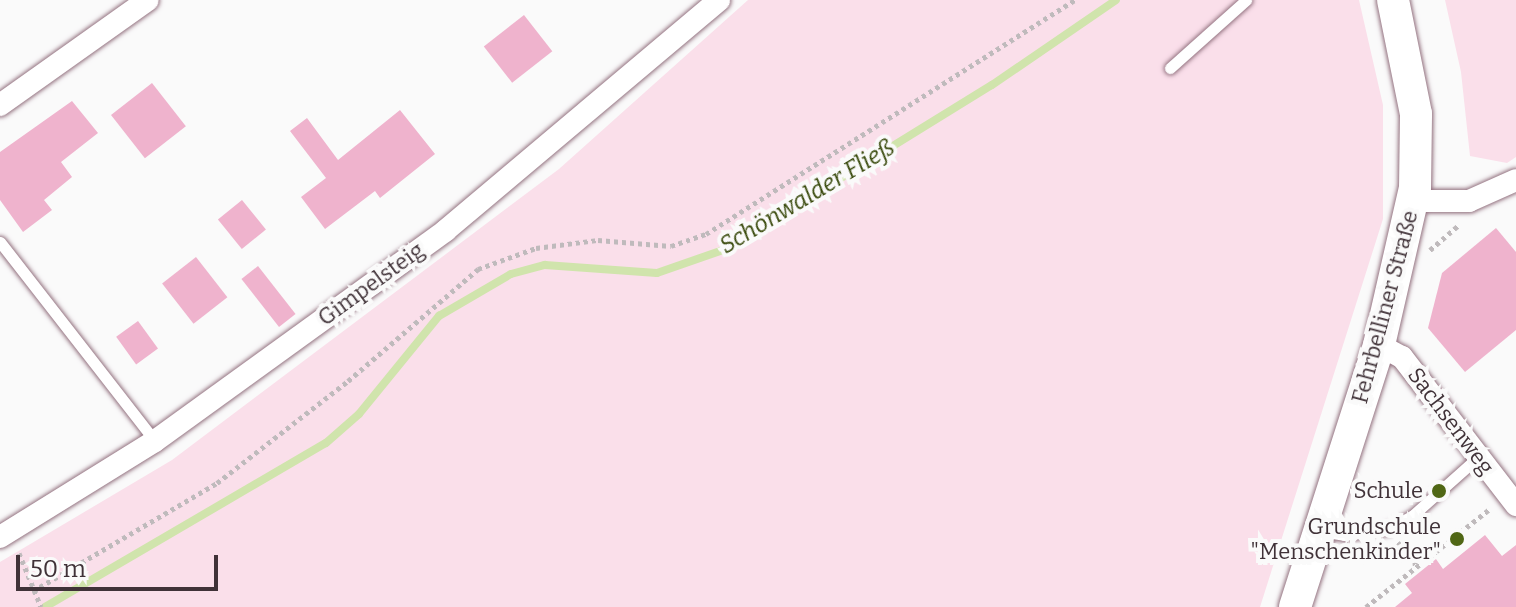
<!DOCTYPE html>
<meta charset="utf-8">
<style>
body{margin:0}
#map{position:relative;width:1516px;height:607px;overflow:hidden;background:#fafafa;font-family:Bitter,serif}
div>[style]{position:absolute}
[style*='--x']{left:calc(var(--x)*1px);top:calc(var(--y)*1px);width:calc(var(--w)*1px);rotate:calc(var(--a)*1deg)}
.green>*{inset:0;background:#fadfea}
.stream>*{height:8px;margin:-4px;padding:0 4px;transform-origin:4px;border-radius:4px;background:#d0e4ac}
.building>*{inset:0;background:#efb3cd;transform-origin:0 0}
.path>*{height:5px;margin-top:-2.5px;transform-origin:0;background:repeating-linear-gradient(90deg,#bfbabc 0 4px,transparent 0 8px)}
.roads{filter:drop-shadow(0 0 2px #947381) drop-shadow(0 0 2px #947381)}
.service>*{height:11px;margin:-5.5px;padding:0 5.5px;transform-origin:5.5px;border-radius:5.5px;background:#fff}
.minor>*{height:22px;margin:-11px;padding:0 11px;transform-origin:11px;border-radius:11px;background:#fff}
.secondary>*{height:32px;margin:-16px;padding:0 16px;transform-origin:16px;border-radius:16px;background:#fff}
.dots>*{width:22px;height:22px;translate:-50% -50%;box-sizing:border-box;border:4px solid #fafafa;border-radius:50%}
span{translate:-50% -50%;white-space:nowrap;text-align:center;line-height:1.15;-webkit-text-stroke:8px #fafafa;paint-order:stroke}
.street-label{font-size:22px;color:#403238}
.poi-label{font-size:22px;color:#403238}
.right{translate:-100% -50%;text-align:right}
.water-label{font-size:24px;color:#38490b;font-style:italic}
.scale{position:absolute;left:16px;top:555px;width:202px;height:36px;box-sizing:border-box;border:4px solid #403238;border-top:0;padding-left:10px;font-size:24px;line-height:28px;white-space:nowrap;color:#403238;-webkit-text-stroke:6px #fafafa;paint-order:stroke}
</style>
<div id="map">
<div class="green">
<i style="clip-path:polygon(748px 0,1359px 0,1383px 105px,1383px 219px,1260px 607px,0 607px,0 562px,172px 460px,559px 169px)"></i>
<i style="clip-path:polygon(1445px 0,1516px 0,1516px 157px,1507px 163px,1470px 156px,1461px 72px)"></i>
</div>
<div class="stream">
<i style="--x:45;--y:607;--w:325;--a:-30.3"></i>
<i style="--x:326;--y:443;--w:44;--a:-41.3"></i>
<i style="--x:359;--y:414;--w:127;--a:-50.8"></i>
<i style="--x:439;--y:316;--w:83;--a:-30.3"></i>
<i style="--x:511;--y:274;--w:35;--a:-15"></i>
<i style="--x:545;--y:265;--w:112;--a:4.1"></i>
<i style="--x:657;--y:273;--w:73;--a:-19.2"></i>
<i style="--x:726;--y:249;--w:312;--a:-31.7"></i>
<i style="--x:992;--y:85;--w:150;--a:-34.4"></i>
</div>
<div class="building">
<i style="left:524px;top:15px;width:46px;height:51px;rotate:52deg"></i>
<i style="left:152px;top:83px;width:55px;height:52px;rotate:52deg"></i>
<i style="clip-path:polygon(72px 101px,98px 133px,61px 162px,72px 177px,44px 200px,52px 210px,23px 232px,0 200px,0 152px)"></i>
<i style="clip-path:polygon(400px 110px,435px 154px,380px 198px,375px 191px,325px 229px,301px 197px,326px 178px,290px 131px,307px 118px,338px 160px)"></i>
<i style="left:242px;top:200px;width:38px;height:31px;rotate:51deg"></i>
<i style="clip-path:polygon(1496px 228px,1516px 252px,1516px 330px,1465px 372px,1428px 328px,1442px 273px)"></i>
<i style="left:196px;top:257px;width:51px;height:43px;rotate:52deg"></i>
<i style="left:258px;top:266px;width:61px;height:21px;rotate:52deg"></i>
<i style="left:138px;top:321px;width:34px;height:27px;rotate:54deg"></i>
<i style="clip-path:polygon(1485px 535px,1502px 556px,1516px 545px,1516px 607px,1395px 607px,1412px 593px,1405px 584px,1436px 559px,1443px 569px)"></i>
</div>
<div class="path">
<i style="--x:1430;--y:250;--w:38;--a:-41"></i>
<i style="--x:1398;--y:542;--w:31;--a:52"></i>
<i style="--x:19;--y:553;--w:58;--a:67.8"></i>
<i style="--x:33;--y:591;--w:213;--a:-30.4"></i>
<i style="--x:217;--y:483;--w:166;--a:-37.9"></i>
<i style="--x:348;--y:381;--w:172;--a:-40.7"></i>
<i style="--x:478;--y:269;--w:62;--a:-19.9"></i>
<i style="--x:536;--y:248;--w:63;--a:-7.4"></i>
<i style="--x:598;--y:240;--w:73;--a:4.7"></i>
<i style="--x:671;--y:246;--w:37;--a:-19"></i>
<i style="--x:706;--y:234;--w:437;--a:-32.4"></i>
<i style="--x:1366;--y:607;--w:159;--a:-38.4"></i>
</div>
<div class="roads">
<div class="service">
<i style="--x:1170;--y:68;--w:102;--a:-41.8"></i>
<i style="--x:0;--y:242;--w:252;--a:52.1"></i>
<i style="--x:1320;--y:531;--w:24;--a:9"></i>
<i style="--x:1344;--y:535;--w:44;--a:-7.8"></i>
<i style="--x:1388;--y:529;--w:29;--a:-29"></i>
<i style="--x:1413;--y:515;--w:87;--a:-41.7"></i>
</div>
<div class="minor">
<i style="--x:0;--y:105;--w:181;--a:-35.4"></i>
<i style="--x:1413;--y:201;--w:56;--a:0"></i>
<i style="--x:1469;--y:201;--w:51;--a:-24.1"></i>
<i style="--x:1379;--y:345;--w:26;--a:28"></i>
<i style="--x:1402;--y:357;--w:187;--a:52.4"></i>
<i style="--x:0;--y:537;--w:182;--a:-31.8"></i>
<i style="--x:155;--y:441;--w:359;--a:-35.9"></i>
<i style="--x:446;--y:230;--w:357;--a:-40.1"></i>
</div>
<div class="secondary">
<i style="--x:1295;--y:607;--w:275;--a:-72.2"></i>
<i style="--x:1379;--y:345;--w:161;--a:-77.1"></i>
<i style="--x:1415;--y:188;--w:74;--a:-89.2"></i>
<i style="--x:1416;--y:114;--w:116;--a:-101.4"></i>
</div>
</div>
<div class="dots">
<i style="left:1439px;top:491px;background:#506715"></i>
<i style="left:1457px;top:539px;background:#506715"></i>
</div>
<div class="street-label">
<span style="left:371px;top:284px;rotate:-36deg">Gimpelsteig</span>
<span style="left:1385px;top:307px;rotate:-75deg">Fehrbelliner Straße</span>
<span style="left:1451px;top:421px;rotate:53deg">Sachsenweg</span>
</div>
<div class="poi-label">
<span class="right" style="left:1423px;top:491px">Schule</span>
<span class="right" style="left:1441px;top:539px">Grundschule<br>"Menschenkinder"</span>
</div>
<div class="water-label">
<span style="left:807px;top:197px;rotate:-31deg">Schönwalder Fließ</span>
</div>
<div class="scale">50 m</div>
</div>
